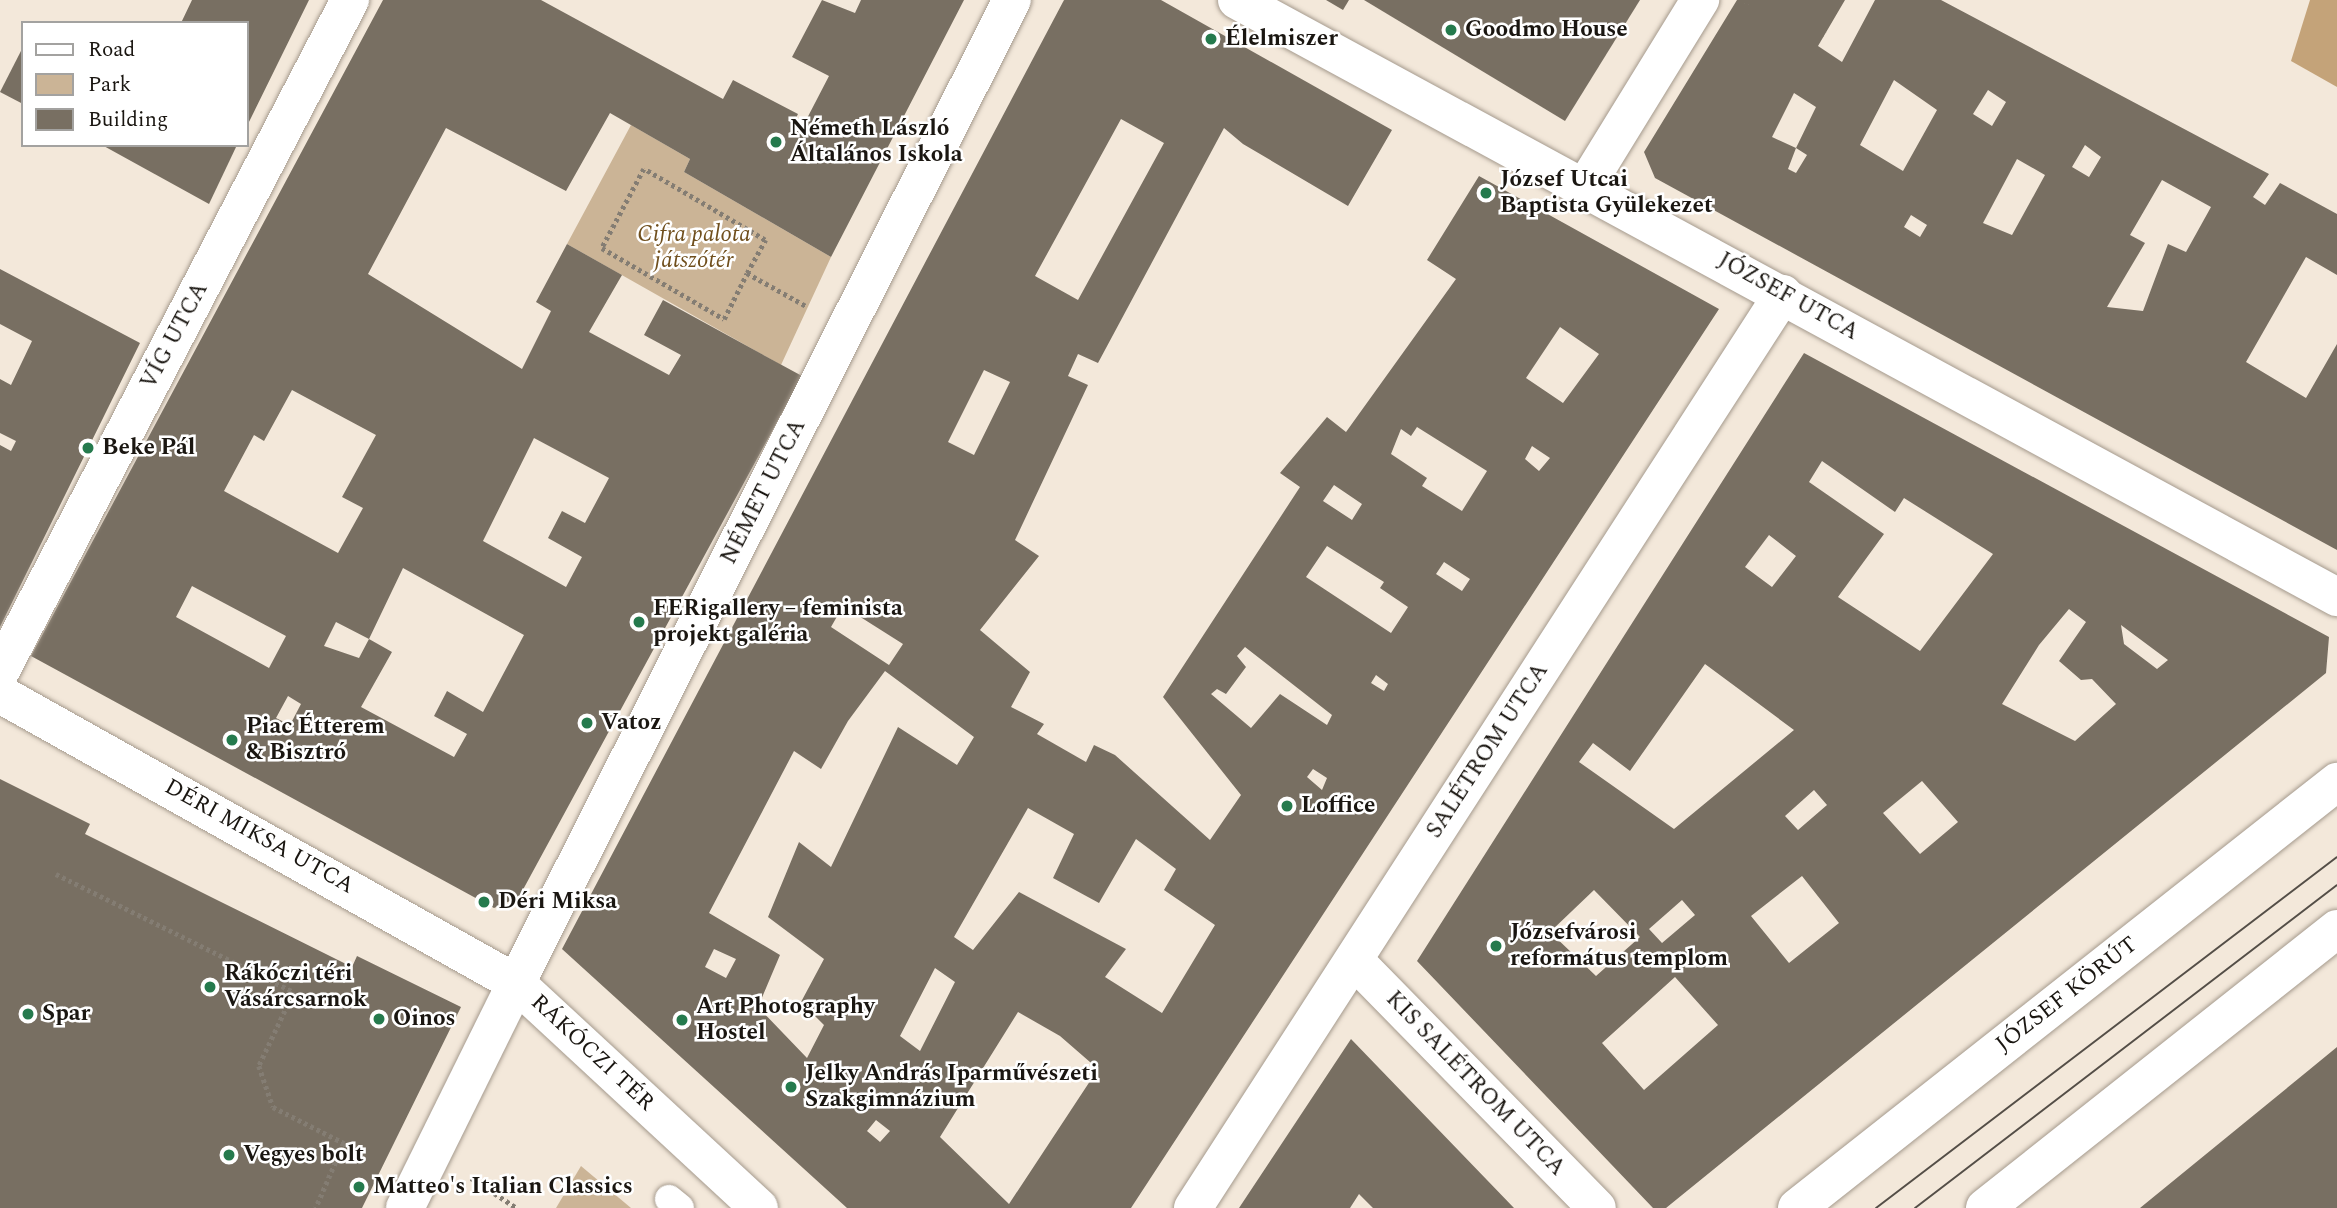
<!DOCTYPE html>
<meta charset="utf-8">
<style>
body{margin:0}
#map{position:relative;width:2337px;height:1208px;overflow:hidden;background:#f3e8da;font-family:Spectral,serif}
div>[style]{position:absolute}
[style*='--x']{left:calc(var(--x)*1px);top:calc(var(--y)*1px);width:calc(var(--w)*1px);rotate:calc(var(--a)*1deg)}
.green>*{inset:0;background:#cbb496}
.forest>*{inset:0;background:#c4a379}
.building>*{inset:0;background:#786f62}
.path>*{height:4.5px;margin-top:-2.25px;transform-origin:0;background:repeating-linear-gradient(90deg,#847d73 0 3.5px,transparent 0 7px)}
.roads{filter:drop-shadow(0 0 2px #a59a8d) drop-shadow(0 0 2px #a59a8d)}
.service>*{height:28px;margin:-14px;padding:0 14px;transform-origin:14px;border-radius:14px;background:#fff}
.pedestrian>*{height:38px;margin:-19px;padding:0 19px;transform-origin:19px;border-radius:19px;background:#fff}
.minor>*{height:38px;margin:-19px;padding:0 19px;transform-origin:19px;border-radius:19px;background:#fff}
.secondary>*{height:38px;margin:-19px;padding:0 19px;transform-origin:19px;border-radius:19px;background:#fff}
.tram>*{height:2px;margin:-1px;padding:0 1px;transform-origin:1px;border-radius:1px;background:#544e47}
.dots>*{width:19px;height:19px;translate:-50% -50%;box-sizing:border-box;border:4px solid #fff;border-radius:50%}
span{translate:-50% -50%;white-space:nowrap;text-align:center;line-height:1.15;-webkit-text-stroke:5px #fff;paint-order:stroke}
.poi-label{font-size:23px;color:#1a1611;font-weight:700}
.left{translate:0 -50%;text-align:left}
.park-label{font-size:23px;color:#704f1d;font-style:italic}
.street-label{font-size:23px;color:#1a1611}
.legend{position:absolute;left:21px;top:21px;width:228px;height:126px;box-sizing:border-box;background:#fff;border:2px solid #a3a2a0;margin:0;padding:9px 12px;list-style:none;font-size:21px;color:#1a1611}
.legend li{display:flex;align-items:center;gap:14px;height:35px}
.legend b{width:35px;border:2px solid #a3a2a0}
</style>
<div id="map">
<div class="green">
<i style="clip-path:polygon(631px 125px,690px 159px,684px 172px,831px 257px,781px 365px,567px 244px)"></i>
<i style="clip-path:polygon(581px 1166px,631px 1208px,556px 1208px)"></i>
</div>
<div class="forest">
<i style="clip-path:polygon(2310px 0,2337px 0,2337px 87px,2291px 61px)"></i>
</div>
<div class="building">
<i style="clip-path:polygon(192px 0,309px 0,247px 126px,247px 23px,181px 23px)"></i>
<i style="clip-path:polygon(evenodd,383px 0,541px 0,723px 99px,733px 80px,798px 114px,793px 124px,802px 128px,829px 76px,792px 57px,822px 0,855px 13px,861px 0,964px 0,831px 257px,684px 172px,690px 159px,610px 113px,566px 191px,446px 128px,368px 274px,522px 369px,551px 311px,536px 302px,567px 244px,622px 275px,589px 332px,669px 375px,681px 355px,644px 335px,663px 300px,802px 376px,519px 897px,494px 908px,31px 656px,383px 0,292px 390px,376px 435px,342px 497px,363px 508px,338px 553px,224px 491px,254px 435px,264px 441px,292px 390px,383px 0,534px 438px,609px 478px,585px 523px,562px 511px,548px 538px,582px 557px,566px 587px,483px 541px,534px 438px,383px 0,403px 568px,524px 635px,483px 712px,447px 691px,434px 716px,467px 734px,454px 757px,361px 707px,392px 652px,369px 639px,359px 658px,324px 646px,336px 622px,369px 639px,403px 568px,383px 0,192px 586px,286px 636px,269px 668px,176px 617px,192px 586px,383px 0,288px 696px,301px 704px,290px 725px,276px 718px,288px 696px)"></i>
<i style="clip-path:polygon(evenodd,1064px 0,1161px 0,1392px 130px,1348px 206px,1243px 144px,1224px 128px,1098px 363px,1078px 354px,1068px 376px,1088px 385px,1015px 540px,1039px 556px,980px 630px,1030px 672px,1011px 707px,1044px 724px,1037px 734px,1086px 762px,1094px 745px,1115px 755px,1210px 840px,1241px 795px,1163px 697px,1300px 487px,1280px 473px,1327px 417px,1346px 432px,1456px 279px,1427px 260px,1479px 176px,1719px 309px,1131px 1208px,847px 1208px,562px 949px,1064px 0,1121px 119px,1164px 143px,1078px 300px,1035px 276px,1121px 119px,1064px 0,1560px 327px,1599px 354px,1563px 403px,1526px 378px,1560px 327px,1064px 0,984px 370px,1010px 382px,974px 455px,948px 442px,984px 370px,1064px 0,1417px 427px,1487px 471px,1462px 511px,1422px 486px,1427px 478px,1391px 454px,1401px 429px,1411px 436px,1417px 427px,1064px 0,1532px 446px,1550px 458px,1539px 471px,1525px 459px,1532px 446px,1064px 0,1334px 485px,1362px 504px,1352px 520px,1323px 501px,1334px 485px,1064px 0,1327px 546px,1384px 582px,1380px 588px,1408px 607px,1391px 633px,1306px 577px,1327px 546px,1064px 0,1444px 562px,1470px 579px,1462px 591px,1436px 574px,1444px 562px,1064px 0,843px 606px,903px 644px,889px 665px,831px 627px,843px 606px,1064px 0,1245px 647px,1332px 715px,1327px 725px,1280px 694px,1251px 728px,1211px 694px,1217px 689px,1226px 694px,1246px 667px,1237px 656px,1245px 647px,1064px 0,885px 671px,974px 737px,957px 765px,898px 727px,831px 867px,799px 842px,768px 917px,824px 959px,801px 1002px,824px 1025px,807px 1058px,758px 1007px,780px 955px,709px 913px,794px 751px,821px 769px,848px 721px,885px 671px,1064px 0,1376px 675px,1388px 684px,1384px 691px,1371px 683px,1376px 675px,1064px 0,1313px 769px,1327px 778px,1322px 790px,1307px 777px,1313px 769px,1064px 0,1028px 808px,1074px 834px,1053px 878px,1099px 903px,1136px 839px,1176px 869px,1164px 890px,1215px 925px,1162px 1013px,1105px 977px,1126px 949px,1019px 892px,973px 950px,954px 937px,1028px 808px,1064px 0,714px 949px,736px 959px,726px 978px,705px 967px,714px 949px,1064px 0,935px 968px,955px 982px,920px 1051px,900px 1036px,935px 968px,1064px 0,1018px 1012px,1060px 1036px,1098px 1069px,1009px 1204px,940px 1137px,1018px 1012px,1064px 0,876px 1120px,890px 1131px,880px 1142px,867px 1131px,876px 1120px)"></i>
<i style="clip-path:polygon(1326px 0,1349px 0,1343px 10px)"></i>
<i style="clip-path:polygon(1364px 0,1640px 0,1565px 121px)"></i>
<i style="clip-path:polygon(evenodd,1737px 0,1845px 0,1818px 46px,1842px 62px,1875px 0,1941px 0,2269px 174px,2253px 197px,2265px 205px,2280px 183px,2337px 214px,2337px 275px,2306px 257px,2246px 362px,2306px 398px,2337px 344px,2337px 550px,1655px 178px,1644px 152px,1737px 0,1894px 80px,1937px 110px,1903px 171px,1860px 145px,1894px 80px,1737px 0,1988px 90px,2006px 102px,1992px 126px,1973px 114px,1988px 90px,1737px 0,1794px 93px,1816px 107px,1796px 148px,1807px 155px,1796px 173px,1788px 169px,1796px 148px,1772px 137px,1794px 93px,1737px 0,2085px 145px,2101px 157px,2089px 177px,2072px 167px,2085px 145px,1737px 0,2017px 159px,2045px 175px,2012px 235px,1983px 223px,2017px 159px,1737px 0,2162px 180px,2211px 207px,2186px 252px,2168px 244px,2143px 311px,2107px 307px,2145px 243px,2130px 235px,2162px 180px,1737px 0,1911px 215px,1927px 225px,1920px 237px,1904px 227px,1911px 215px)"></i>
<i style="clip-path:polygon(23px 47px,23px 104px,0 92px)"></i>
<i style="clip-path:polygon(102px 145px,237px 145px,209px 204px)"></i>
<i style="clip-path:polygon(0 269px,140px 343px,0 627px,0 445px,11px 451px,16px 441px,0 433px,0 379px,11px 385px,32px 341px,0 324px)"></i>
<i style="clip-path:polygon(evenodd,1804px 353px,2329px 637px,2326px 673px,1666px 1208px,1653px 1208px,1417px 961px,1804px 353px,1822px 461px,1895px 512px,1904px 498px,1993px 554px,1920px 651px,1838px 597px,1884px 534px,1809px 482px,1822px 461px,1804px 353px,1769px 535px,1796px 556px,1772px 587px,1745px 567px,1769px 535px,1804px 353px,2069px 609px,2086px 622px,2059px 661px,2081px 680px,2092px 679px,2116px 704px,2075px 741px,2002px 704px,2039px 645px,2069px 609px,1804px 353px,2121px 625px,2168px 660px,2157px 669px,2124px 644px,2121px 625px,1804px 353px,1705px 664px,1794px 730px,1674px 829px,1579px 762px,1593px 743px,1630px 771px,1705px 664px,1804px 353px,1922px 781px,1958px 822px,1920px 854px,1883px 813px,1922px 781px,1804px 353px,1814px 790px,1827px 805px,1798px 830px,1785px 816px,1814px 790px,1804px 353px,1802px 876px,1839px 923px,1789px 963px,1751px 916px,1802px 876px,1804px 353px,1594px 890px,1640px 937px,1596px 976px,1550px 932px,1594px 890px,1804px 353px,1682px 900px,1695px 915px,1662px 943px,1649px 929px,1682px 900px,1804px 353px,1675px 977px,1718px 1025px,1644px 1090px,1602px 1043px,1675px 977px)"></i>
<i style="clip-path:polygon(0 779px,90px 824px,85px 834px,217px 900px,352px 967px,357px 956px,461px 1007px,362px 1208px,0 1208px)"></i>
<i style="clip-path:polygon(1351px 1039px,1514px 1208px,1373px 1208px,1359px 1194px,1350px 1208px,1239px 1208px)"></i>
<i style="clip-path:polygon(2337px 1047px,2337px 1208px,2140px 1208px,2309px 1070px)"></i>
</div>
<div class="path">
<i style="--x:747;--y:273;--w:38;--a:-61"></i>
<i style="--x:765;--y:240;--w:140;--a:-149.6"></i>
<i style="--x:644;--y:169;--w:89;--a:118"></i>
<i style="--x:602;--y:248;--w:141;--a:30.2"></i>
<i style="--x:724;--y:319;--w:51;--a:-63.4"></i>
<i style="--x:747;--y:273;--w:68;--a:29.2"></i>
<i style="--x:56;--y:874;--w:266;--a:26.4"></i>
<i style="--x:294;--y:992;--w:82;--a:115.3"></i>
<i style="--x:259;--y:1066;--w:43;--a:71.1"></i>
<i style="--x:273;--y:1107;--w:80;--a:26.9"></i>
<i style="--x:344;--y:1143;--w:71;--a:113.3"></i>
<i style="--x:471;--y:1178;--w:55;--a:33.1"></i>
</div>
<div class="roads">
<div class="service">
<i style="--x:669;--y:1199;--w:14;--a:39"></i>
</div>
<div class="pedestrian">
<i style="--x:405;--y:1208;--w:251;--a:-63.7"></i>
</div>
<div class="minor">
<i style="--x:1237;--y:0;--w:1252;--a:28.49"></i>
<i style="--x:1585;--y:187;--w:220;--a:-58.4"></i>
<i style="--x:0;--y:672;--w:758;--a:-62.49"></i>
<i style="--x:0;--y:694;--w:591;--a:29.25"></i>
<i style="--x:516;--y:983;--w:331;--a:42.8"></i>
<i style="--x:1354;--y:960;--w:347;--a:45.6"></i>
<i style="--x:516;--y:983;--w:1101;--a:-63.23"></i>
<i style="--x:1193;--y:1208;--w:1088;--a:-57.16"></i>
</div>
<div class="secondary">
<i style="--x:1797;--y:1208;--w:688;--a:-38.27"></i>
<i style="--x:1985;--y:1208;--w:449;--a:-38.4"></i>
</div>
</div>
<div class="tram">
<i style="--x:1876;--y:1208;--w:579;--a:-37.29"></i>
<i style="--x:1915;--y:1208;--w:531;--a:-37.43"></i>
</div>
<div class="dots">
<i style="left:1451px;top:30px;background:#257a4d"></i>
<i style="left:1211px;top:39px;background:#257a4d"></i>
<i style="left:776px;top:142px;background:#257a4d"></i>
<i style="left:1486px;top:193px;background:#257a4d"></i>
<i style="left:88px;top:448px;background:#257a4d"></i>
<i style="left:639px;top:622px;background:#257a4d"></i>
<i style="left:587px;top:723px;background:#257a4d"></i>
<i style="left:232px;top:740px;background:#257a4d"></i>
<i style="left:1287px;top:806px;background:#257a4d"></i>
<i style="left:484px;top:902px;background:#257a4d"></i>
<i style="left:1496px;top:946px;background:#257a4d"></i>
<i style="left:210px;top:987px;background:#257a4d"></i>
<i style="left:28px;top:1014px;background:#257a4d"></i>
<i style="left:379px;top:1019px;background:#257a4d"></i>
<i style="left:682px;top:1020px;background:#257a4d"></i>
<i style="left:791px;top:1087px;background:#257a4d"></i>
<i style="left:229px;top:1155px;background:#257a4d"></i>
<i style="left:359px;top:1187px;background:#257a4d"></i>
</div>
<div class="poi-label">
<span class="left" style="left:1465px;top:30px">Goodmo House</span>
<span class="left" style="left:1225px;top:39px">Élelmiszer</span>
<span class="left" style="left:790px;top:142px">Németh László<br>Általános Iskola</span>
<span class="left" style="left:1500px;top:193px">József Utcai<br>Baptista Gyülekezet</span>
<span class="left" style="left:102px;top:448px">Beke Pál</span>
<span class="left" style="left:653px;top:622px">FERigallery – feminista<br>projekt galéria</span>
<span class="left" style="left:601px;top:723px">Vatoz</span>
<span class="left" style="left:246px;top:740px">Piac Étterem<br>&amp; Bisztró</span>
<span class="left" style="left:1301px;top:806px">Loffice</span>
<span class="left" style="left:498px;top:902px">Déri Miksa</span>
<span class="left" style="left:1510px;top:946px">Józsefvárosi<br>református templom</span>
<span class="left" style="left:224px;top:987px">Rákóczi téri<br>Vásárcsarnok</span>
<span class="left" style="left:696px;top:1020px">Art Photography<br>Hostel</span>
<span class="left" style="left:42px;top:1014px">Spar</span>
<span class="left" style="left:393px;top:1019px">Oinos</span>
<span class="left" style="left:805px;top:1087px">Jelky András Iparművészeti<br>Szakgimnázium</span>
<span class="left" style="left:243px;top:1155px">Vegyes bolt</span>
<span class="left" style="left:373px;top:1187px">Matteo's Italian Classics</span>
</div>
<div class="park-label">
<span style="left:694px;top:248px">Cifra palota<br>játszótér</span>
</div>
<div class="street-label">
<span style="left:1788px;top:297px;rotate:29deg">JÓZSEF UTCA</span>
<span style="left:175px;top:336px;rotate:-62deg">VÍG UTCA</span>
<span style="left:764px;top:492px;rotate:-63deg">NÉMET UTCA</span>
<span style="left:1488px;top:751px;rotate:-57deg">SALÉTROM UTCA</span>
<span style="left:259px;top:837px;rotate:29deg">DÉRI MIKSA UTCA</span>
<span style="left:2067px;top:995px;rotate:-38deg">JÓZSEF KÖRÚT</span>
<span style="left:592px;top:1053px;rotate:43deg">RÁKÓCZI TÉR</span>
<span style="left:1475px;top:1084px;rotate:46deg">KIS SALÉTROM UTCA</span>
</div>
<ul class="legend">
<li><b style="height:9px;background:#fff"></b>Road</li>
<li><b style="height:19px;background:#cbb496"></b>Park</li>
<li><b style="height:19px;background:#786f62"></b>Building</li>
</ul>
</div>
